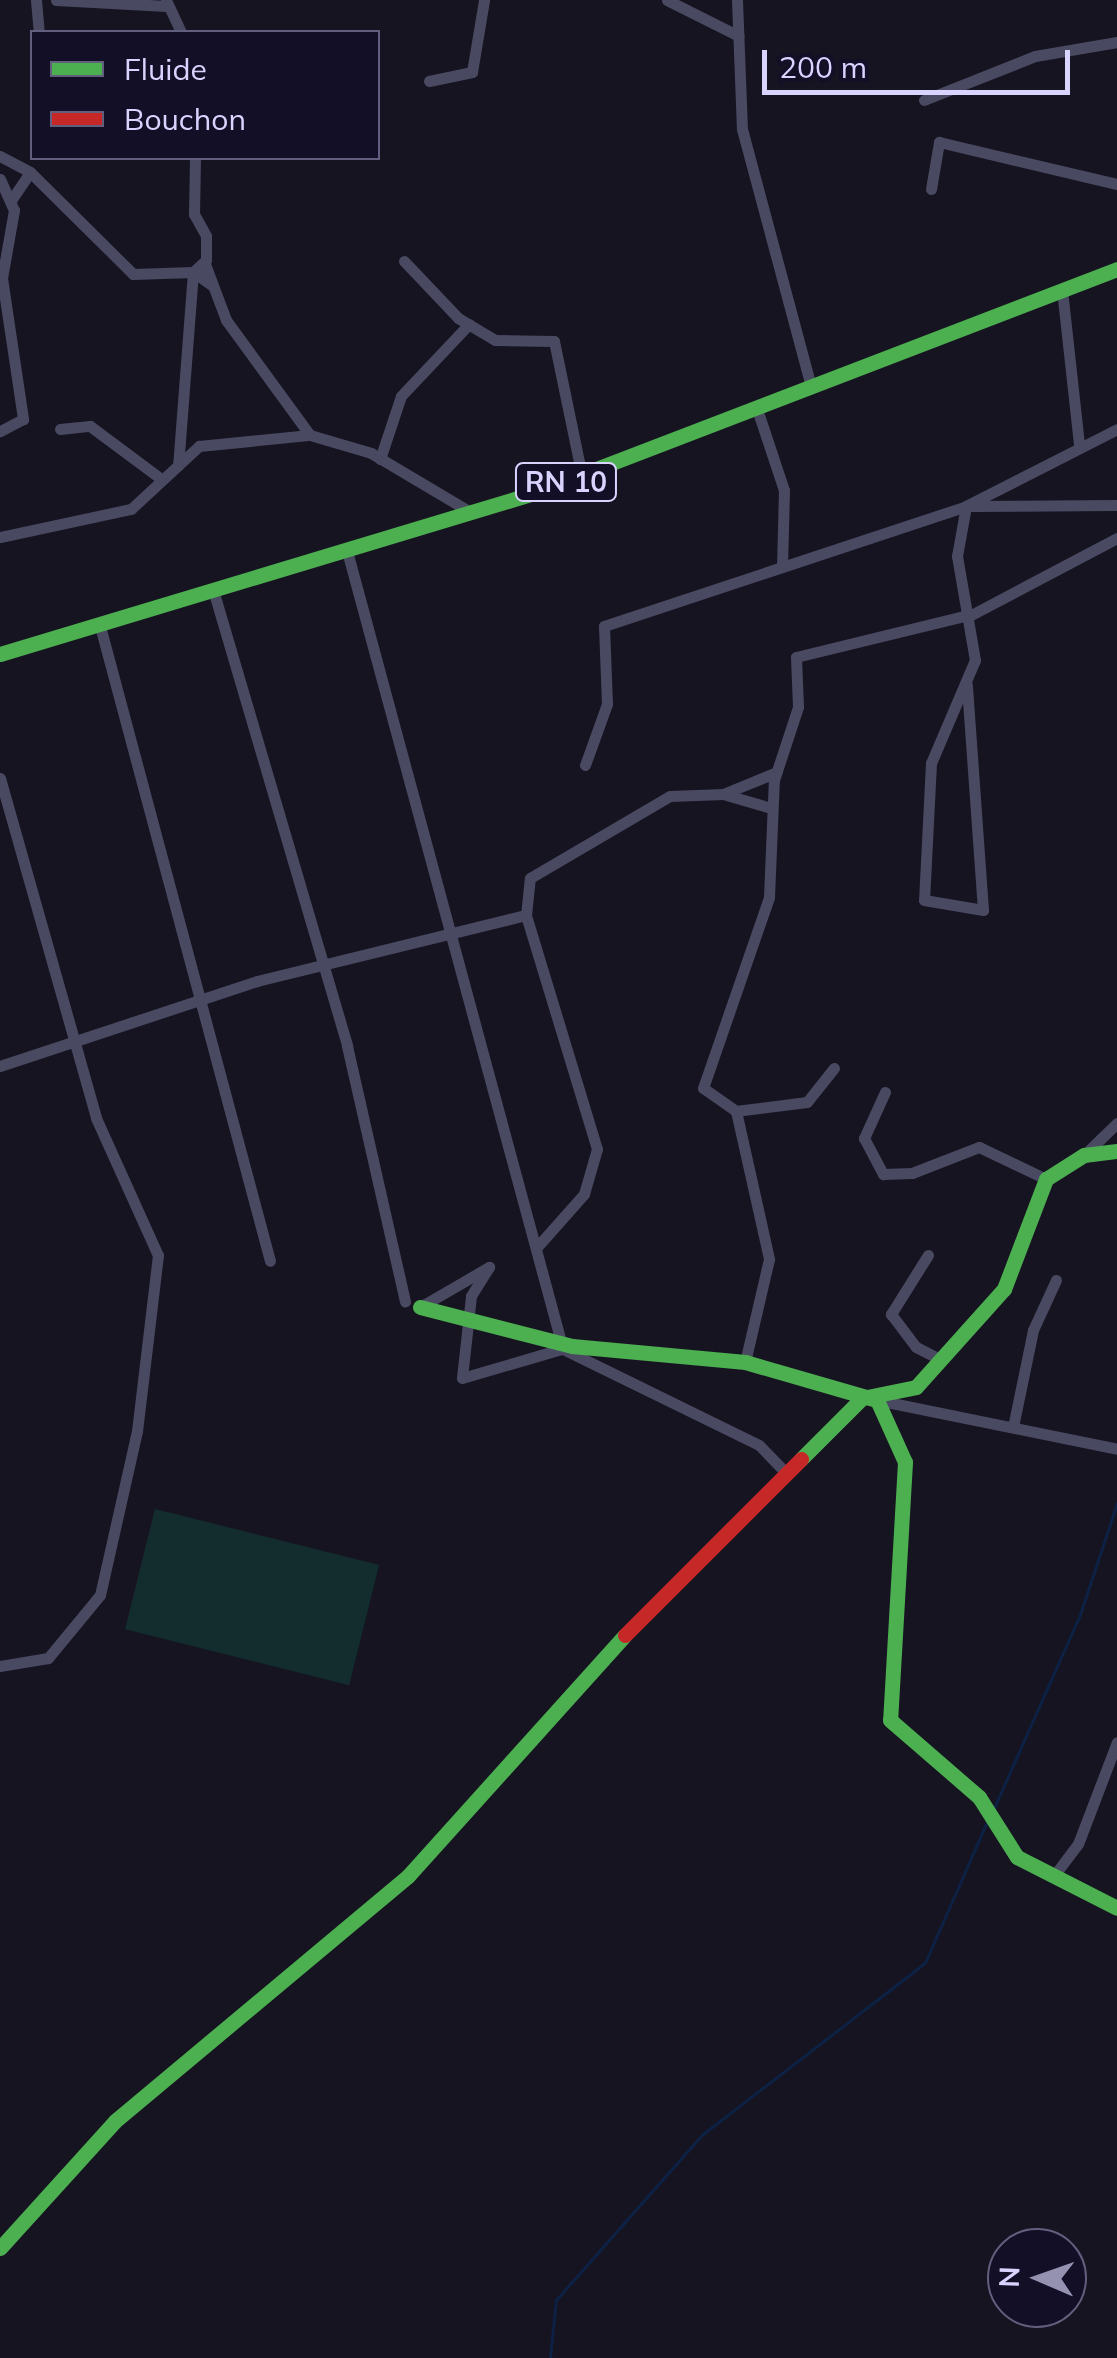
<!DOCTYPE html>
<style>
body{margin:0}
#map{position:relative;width:1117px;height:2358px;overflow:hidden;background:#161421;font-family:Mulish,sans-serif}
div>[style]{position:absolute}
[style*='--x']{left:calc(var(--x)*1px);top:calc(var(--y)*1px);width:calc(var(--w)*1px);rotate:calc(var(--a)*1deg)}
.green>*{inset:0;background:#132c2d;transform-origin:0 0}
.stream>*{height:2.5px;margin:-1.25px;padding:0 1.25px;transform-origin:1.25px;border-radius:1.25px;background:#0d2144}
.street>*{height:11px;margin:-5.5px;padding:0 5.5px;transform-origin:5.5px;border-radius:5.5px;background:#4a4962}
.fast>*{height:15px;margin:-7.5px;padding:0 7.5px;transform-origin:7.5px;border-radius:7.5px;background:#4caf50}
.jam>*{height:15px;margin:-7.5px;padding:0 7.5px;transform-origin:7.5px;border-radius:7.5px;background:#c62828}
span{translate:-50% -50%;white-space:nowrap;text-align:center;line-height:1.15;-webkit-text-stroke:10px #130f26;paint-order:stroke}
.shield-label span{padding:2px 8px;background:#130f26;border:2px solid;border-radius:8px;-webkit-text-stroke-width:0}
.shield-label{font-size:28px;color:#d9d4ff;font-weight:700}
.legend{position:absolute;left:30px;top:30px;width:350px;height:130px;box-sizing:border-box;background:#130f26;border:2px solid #625e7d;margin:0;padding:12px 18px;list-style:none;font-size:30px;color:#d9d4ff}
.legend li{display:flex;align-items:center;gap:20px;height:50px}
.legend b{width:50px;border:2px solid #625e7d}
.north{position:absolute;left:987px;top:2228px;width:100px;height:100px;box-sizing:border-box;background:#130f26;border:2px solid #625e7d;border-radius:50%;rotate:272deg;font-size:28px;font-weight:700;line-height:40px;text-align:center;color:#d9d4ff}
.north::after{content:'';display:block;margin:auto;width:35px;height:45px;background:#9591b1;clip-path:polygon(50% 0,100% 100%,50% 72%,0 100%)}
.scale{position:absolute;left:762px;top:50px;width:308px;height:45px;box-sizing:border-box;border:5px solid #d9d4ff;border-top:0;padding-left:12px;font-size:30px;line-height:35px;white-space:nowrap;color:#d9d4ff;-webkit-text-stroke:8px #130f26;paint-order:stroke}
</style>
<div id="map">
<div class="green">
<i style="left:155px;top:1509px;width:231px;height:124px;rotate:14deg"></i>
</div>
<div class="stream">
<i style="--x:994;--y:1808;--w:211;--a:-66"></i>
<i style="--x:1080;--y:1615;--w:118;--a:-71.7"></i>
<i style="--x:550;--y:2358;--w:58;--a:-84.1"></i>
<i style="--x:556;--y:2300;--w:222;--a:-48.5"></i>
<i style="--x:703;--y:2134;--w:280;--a:-37.6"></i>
<i style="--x:925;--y:1963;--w:152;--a:-66.3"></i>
</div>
<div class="street">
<i style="--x:36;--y:0;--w:32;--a:85"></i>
<i style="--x:56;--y:0;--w:110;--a:3.1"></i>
<i style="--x:166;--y:0;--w:35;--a:65"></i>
<i style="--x:667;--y:0;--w:80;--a:26.6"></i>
<i style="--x:737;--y:0;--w:129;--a:87.8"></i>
<i style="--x:742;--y:129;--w:267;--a:75"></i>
<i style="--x:429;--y:81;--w:44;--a:-11.8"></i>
<i style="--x:472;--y:72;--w:73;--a:-80.5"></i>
<i style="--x:924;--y:100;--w:119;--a:-21.6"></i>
<i style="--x:1035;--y:56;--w:83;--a:-9.7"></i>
<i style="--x:0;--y:156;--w:34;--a:28"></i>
<i style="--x:30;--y:172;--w:145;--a:44.7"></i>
<i style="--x:133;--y:274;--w:60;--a:-1.9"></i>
<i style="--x:193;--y:272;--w:194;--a:94.4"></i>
<i style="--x:195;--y:158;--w:56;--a:91"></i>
<i style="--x:194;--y:214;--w:25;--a:61"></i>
<i style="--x:206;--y:236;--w:24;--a:90"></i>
<i style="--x:206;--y:260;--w:18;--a:137"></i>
<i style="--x:193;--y:272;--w:24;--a:35"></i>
<i style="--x:0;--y:179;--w:34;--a:66"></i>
<i style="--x:14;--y:210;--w:69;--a:100"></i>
<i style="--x:2;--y:278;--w:143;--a:81.5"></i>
<i style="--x:23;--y:419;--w:26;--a:152"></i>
<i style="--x:931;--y:189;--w:48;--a:-80.3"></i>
<i style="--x:939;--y:142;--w:183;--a:13.3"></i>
<i style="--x:12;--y:199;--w:32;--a:-56"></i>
<i style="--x:404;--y:261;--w:79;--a:46.5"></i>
<i style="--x:458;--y:318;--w:43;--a:30.7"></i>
<i style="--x:495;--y:340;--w:59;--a:1"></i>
<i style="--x:554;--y:341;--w:138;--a:78.3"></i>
<i style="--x:205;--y:264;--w:60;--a:69.4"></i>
<i style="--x:226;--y:320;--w:142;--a:53.9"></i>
<i style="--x:1062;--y:290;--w:156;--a:83.7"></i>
<i style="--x:756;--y:406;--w:89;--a:71.6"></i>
<i style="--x:784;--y:490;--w:74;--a:91.5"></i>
<i style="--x:60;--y:429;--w:30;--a:-6"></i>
<i style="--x:90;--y:426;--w:89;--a:36.7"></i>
<i style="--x:380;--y:459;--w:66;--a:-71.6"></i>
<i style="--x:401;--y:396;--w:99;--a:-46.6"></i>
<i style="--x:966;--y:506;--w:51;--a:100.2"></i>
<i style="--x:957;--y:556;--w:106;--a:80.2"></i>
<i style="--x:975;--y:660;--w:112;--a:113.1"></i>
<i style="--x:931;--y:763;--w:137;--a:92.9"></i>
<i style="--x:924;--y:900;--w:60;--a:9.6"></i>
<i style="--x:983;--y:910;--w:226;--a:-94.1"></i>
<i style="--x:971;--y:506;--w:146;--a:-0.4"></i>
<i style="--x:0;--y:537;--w:134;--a:-12.1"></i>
<i style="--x:131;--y:509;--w:93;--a:-42.8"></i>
<i style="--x:199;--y:446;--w:112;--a:-5.7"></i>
<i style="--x:310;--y:435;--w:64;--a:16.4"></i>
<i style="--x:371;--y:453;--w:117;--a:30.7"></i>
<i style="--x:347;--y:551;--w:819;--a:74.86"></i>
<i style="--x:214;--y:593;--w:472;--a:73.6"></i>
<i style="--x:347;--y:1046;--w:262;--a:77.2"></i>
<i style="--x:100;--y:626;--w:657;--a:75.01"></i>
<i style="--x:585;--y:765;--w:65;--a:-70.2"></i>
<i style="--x:607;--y:704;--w:78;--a:-92.2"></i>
<i style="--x:604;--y:626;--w:381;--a:-18.3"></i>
<i style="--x:966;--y:506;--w:169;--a:-27"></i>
<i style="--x:0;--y:778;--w:353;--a:74.2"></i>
<i style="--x:96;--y:1118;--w:150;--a:65.7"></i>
<i style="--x:158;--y:1255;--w:177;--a:96.8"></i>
<i style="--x:137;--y:1431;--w:168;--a:102.7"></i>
<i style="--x:100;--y:1595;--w:82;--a:129.5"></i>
<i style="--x:48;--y:1658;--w:49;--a:170.5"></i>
<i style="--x:723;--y:794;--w:50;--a:16.3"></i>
<i style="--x:0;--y:1066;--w:271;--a:-18.3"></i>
<i style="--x:257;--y:981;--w:277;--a:-13.8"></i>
<i style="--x:834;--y:1068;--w:43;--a:128.5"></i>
<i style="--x:807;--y:1102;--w:72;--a:172.8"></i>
<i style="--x:736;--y:1111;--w:40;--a:-145.1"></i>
<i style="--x:703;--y:1088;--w:202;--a:-70.9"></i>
<i style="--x:769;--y:897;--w:117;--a:-87.6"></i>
<i style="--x:774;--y:780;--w:77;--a:-71.8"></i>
<i style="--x:798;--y:707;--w:50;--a:-92.3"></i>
<i style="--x:796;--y:657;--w:182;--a:-13.7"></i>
<i style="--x:973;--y:614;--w:163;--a:-27.8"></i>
<i style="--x:885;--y:1092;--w:51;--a:114.5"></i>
<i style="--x:864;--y:1138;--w:41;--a:62.2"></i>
<i style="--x:883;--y:1174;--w:29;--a:-2"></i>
<i style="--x:912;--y:1173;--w:72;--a:-21.2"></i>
<i style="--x:979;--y:1147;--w:74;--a:25.5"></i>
<i style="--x:736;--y:1111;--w:152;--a:77.4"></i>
<i style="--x:769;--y:1259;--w:106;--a:103.1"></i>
<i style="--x:1084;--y:1155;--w:46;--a:-44.1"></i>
<i style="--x:537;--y:1247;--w:71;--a:-48.4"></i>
<i style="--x:584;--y:1194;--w:47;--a:-73.9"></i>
<i style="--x:597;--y:1149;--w:245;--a:-106.9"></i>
<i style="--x:526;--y:915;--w:37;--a:-84"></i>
<i style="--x:530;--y:878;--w:162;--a:-30.4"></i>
<i style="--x:670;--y:796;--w:53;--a:-2.2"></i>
<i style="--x:723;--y:794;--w:58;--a:-22.2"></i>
<i style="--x:928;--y:1255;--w:70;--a:122.1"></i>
<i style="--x:891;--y:1314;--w:41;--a:52.9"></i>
<i style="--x:916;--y:1347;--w:28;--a:27"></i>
<i style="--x:489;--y:1267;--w:34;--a:122"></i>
<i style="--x:471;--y:1296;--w:82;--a:96.3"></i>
<i style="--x:462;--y:1378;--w:110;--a:-16.3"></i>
<i style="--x:420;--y:1307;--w:80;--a:-30.1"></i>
<i style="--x:563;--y:1349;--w:218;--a:26.1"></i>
<i style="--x:759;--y:1445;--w:37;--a:46"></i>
<i style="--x:877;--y:1400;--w:245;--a:11.5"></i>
<i style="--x:1014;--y:1422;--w:94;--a:-78.3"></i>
<i style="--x:1033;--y:1330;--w:55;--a:-65.3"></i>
<i style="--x:1056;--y:1873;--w:36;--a:-53"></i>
<i style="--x:1078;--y:1844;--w:109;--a:-69.1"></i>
</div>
<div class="fast">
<i style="--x:0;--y:654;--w:555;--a:-16.77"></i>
<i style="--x:531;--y:494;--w:628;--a:-21"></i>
<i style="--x:420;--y:1307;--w:157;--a:14.4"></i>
<i style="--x:572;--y:1346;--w:174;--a:5.3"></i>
<i style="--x:745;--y:1362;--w:137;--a:16.1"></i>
<i style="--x:877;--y:1400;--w:68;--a:65.7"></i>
<i style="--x:905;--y:1462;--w:258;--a:93.3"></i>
<i style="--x:890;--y:1720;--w:118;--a:40.9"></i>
<i style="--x:979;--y:1797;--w:71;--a:57.7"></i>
<i style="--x:1017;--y:1857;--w:112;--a:27"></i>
<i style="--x:801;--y:1459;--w:86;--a:-45"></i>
<i style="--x:862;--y:1398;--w:55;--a:-11.5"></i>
<i style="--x:916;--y:1387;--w:132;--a:-48.1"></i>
<i style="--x:1004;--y:1289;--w:118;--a:-69.1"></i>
<i style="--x:1046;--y:1179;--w:45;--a:-32.3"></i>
<i style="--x:1084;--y:1155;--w:33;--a:-7"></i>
<i style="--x:0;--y:2248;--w:171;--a:-47.8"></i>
<i style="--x:115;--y:2121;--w:382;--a:-39.9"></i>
<i style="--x:408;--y:1876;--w:324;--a:-48"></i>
</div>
<div class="jam">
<i style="--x:625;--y:1635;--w:249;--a:-45"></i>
</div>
<div class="shield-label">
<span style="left:566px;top:482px">RN 10</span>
</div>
<ul class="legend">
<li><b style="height:12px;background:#4caf50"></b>Fluide</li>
<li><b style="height:12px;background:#c62828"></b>Bouchon</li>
</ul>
<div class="north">N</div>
<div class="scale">200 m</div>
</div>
